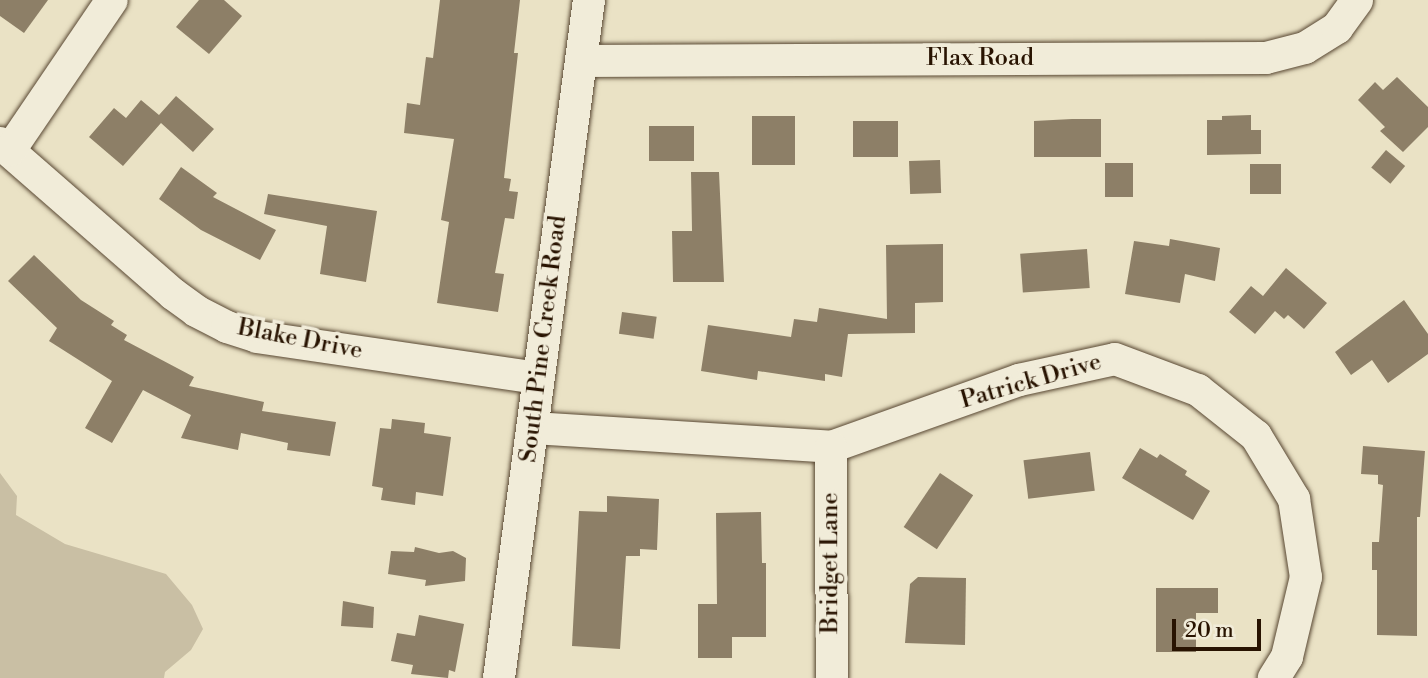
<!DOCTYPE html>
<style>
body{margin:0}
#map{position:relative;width:1428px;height:678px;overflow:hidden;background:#eae2c5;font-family:"Libre Bodoni",serif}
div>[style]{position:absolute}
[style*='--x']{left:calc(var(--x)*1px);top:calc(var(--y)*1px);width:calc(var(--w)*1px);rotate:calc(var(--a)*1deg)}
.green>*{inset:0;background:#c9bfa4}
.building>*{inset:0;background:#8d7f67;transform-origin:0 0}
.roads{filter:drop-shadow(0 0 2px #584732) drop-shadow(0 0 2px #584732)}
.minor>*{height:32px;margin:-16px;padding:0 16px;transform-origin:16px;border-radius:16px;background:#f1ecd9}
span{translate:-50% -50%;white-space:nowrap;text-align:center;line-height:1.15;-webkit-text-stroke:7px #f1ecd9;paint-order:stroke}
.street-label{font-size:24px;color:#281301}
.scale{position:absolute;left:1172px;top:619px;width:89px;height:32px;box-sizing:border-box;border:4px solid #281301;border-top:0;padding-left:9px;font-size:21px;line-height:24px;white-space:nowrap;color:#281301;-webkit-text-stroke:5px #f1ecd9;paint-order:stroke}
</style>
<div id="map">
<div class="green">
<i style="clip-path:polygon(0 473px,17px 496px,16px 515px,65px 544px,166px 574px,192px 605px,203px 629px,191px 650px,165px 672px,164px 678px,0 678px)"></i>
</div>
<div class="building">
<i style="clip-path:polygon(0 0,48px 0,24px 33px,0 16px)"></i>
<i style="clip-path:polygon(199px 0,224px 0,242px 16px,209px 54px,176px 27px)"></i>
<i style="clip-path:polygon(440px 0,520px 0,514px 53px,518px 53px,504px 178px,511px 179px,509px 191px,518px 192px,514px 219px,505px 218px,495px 273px,504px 274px,498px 312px,437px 303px,449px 222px,441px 220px,454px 139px,404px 133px,407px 103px,420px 105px,426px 57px,433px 58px)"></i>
<i style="clip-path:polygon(1397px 77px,1428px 107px,1428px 127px,1403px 152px,1380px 131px,1385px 127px,1358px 100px,1375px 82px,1383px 90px)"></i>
<i style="clip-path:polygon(176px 96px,214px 129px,193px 152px,161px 123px,123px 166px,89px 137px,114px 108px,126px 118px,141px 100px,159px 115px)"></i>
<i style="clip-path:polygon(1251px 115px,1251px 130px,1261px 130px,1261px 154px,1207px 155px,1207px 120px,1222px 120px,1222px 116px)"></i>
<i style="left:752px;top:116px;width:43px;height:49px"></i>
<i style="clip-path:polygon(1072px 119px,1101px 119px,1101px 157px,1034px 157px,1034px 121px)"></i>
<i style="left:853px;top:121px;width:45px;height:36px"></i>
<i style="left:649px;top:126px;width:45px;height:35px"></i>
<i style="left:1386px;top:150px;width:25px;height:23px;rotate:40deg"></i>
<i style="left:940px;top:160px;width:33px;height:31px;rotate:88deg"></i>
<i style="left:1105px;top:163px;width:28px;height:34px"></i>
<i style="left:1250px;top:164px;width:31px;height:30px"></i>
<i style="clip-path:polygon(181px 167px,217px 193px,213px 197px,276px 230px,260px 260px,201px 230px,159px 199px)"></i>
<i style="clip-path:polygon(691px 172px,719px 172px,724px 282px,673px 282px,672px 231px,692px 231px)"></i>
<i style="clip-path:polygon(268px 194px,377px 211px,366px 282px,320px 274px,327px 226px,264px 214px)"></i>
<i style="clip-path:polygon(1170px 239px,1220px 248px,1215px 281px,1185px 274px,1180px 303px,1125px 294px,1134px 241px,1169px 246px)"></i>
<i style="clip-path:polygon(943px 244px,943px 302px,915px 303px,915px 333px,848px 334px,842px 377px,825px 374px,825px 381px,758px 371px,757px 380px,701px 371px,708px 325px,791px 337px,794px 319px,817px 322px,819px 308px,887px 319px,886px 245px)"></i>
<i style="left:1087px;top:249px;width:39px;height:67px;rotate:86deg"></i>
<i style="clip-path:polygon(34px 255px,81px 300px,114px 321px,111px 325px,127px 335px,124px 340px,194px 377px,189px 386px,264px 402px,262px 411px,336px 422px,330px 456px,287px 450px,288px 443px,241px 433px,238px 450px,181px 438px,191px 415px,143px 390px,112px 443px,85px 428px,112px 381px,49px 341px,57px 328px,8px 281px)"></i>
<i style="clip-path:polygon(1286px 268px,1327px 303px,1304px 329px,1288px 315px,1284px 319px,1275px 311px,1255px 334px,1229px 312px,1251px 286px,1263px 296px)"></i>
<i style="clip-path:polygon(1404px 300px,1428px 334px,1428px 354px,1388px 383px,1372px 360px,1351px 375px,1335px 352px)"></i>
<i style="left:622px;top:312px;width:35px;height:22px;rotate:8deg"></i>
<i style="clip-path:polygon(392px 419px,425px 423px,424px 433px,451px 437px,443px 496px,416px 492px,415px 505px,381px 500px,383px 488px,372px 486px,380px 428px,391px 429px)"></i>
<i style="clip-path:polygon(1363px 446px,1425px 451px,1420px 517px,1417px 517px,1417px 636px,1377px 635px,1377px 570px,1372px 570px,1372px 542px,1379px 542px,1383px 485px,1378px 484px,1378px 475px,1361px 474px)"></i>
<i style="clip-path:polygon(1140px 448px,1157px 458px,1160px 454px,1187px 471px,1185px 475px,1210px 491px,1193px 520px,1122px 478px)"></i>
<i style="left:1090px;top:452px;width:39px;height:67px;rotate:83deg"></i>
<i style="left:940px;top:473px;width:40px;height:65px;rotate:34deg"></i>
<i style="clip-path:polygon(607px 496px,659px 499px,657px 550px,640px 549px,640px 556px,626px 556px,620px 649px,572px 646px,579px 511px,607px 512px)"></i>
<i style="clip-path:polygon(761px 512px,762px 563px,766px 563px,766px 637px,732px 637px,732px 658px,698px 658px,698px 604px,717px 604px,716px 513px)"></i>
<i style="clip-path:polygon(415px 547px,439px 553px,453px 551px,466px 558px,465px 581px,425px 586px,426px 580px,388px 574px,391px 551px,414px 552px)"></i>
<i style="clip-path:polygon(918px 577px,966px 578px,965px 645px,905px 643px,910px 584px)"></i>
<i style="clip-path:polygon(1156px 588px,1218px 588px,1218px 613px,1196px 613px,1196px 652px,1156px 652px)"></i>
<i style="clip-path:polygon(343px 601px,374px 607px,373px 628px,341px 626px)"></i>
<i style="clip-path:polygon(419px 615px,464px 624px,455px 672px,449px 670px,448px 678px,411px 674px,413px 665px,391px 661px,397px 633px,415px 636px)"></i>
</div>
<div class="roads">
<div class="minor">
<i style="--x:581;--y:61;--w:685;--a:-0.25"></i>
<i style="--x:1266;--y:58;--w:40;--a:-14.4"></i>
<i style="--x:1305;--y:48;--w:38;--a:-32"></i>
<i style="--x:1337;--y:28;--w:34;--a:-54"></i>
<i style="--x:0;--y:143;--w:230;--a:41.1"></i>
<i style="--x:173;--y:294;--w:29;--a:36"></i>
<i style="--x:196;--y:311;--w:35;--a:27"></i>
<i style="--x:227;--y:327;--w:32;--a:18"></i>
<i style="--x:257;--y:337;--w:284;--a:8.3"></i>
<i style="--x:10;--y:150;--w:181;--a:-55.8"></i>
<i style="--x:533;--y:428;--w:299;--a:3.6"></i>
<i style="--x:831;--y:447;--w:200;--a:-19.6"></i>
<i style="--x:1019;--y:380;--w:98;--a:-12.3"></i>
<i style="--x:1115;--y:359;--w:89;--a:20.5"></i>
<i style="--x:1198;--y:390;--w:74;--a:38.4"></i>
<i style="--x:1256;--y:436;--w:74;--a:58.9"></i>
<i style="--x:1294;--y:499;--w:79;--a:81.3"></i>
<i style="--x:1306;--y:577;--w:82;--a:103.4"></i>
<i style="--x:1287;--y:657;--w:25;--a:122"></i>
<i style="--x:831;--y:447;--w:231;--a:89.8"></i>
<i style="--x:499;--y:678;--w:684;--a:-82.44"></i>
</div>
</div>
<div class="street-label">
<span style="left:980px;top:59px">Flax Road</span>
<span style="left:544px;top:339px;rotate:-83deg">South Pine Creek Road</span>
<span style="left:300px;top:340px;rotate:11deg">Blake Drive</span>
<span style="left:1031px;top:382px;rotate:-16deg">Patrick Drive</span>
<span style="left:831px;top:563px;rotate:-90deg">Bridget Lane</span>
</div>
<div class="scale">20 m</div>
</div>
